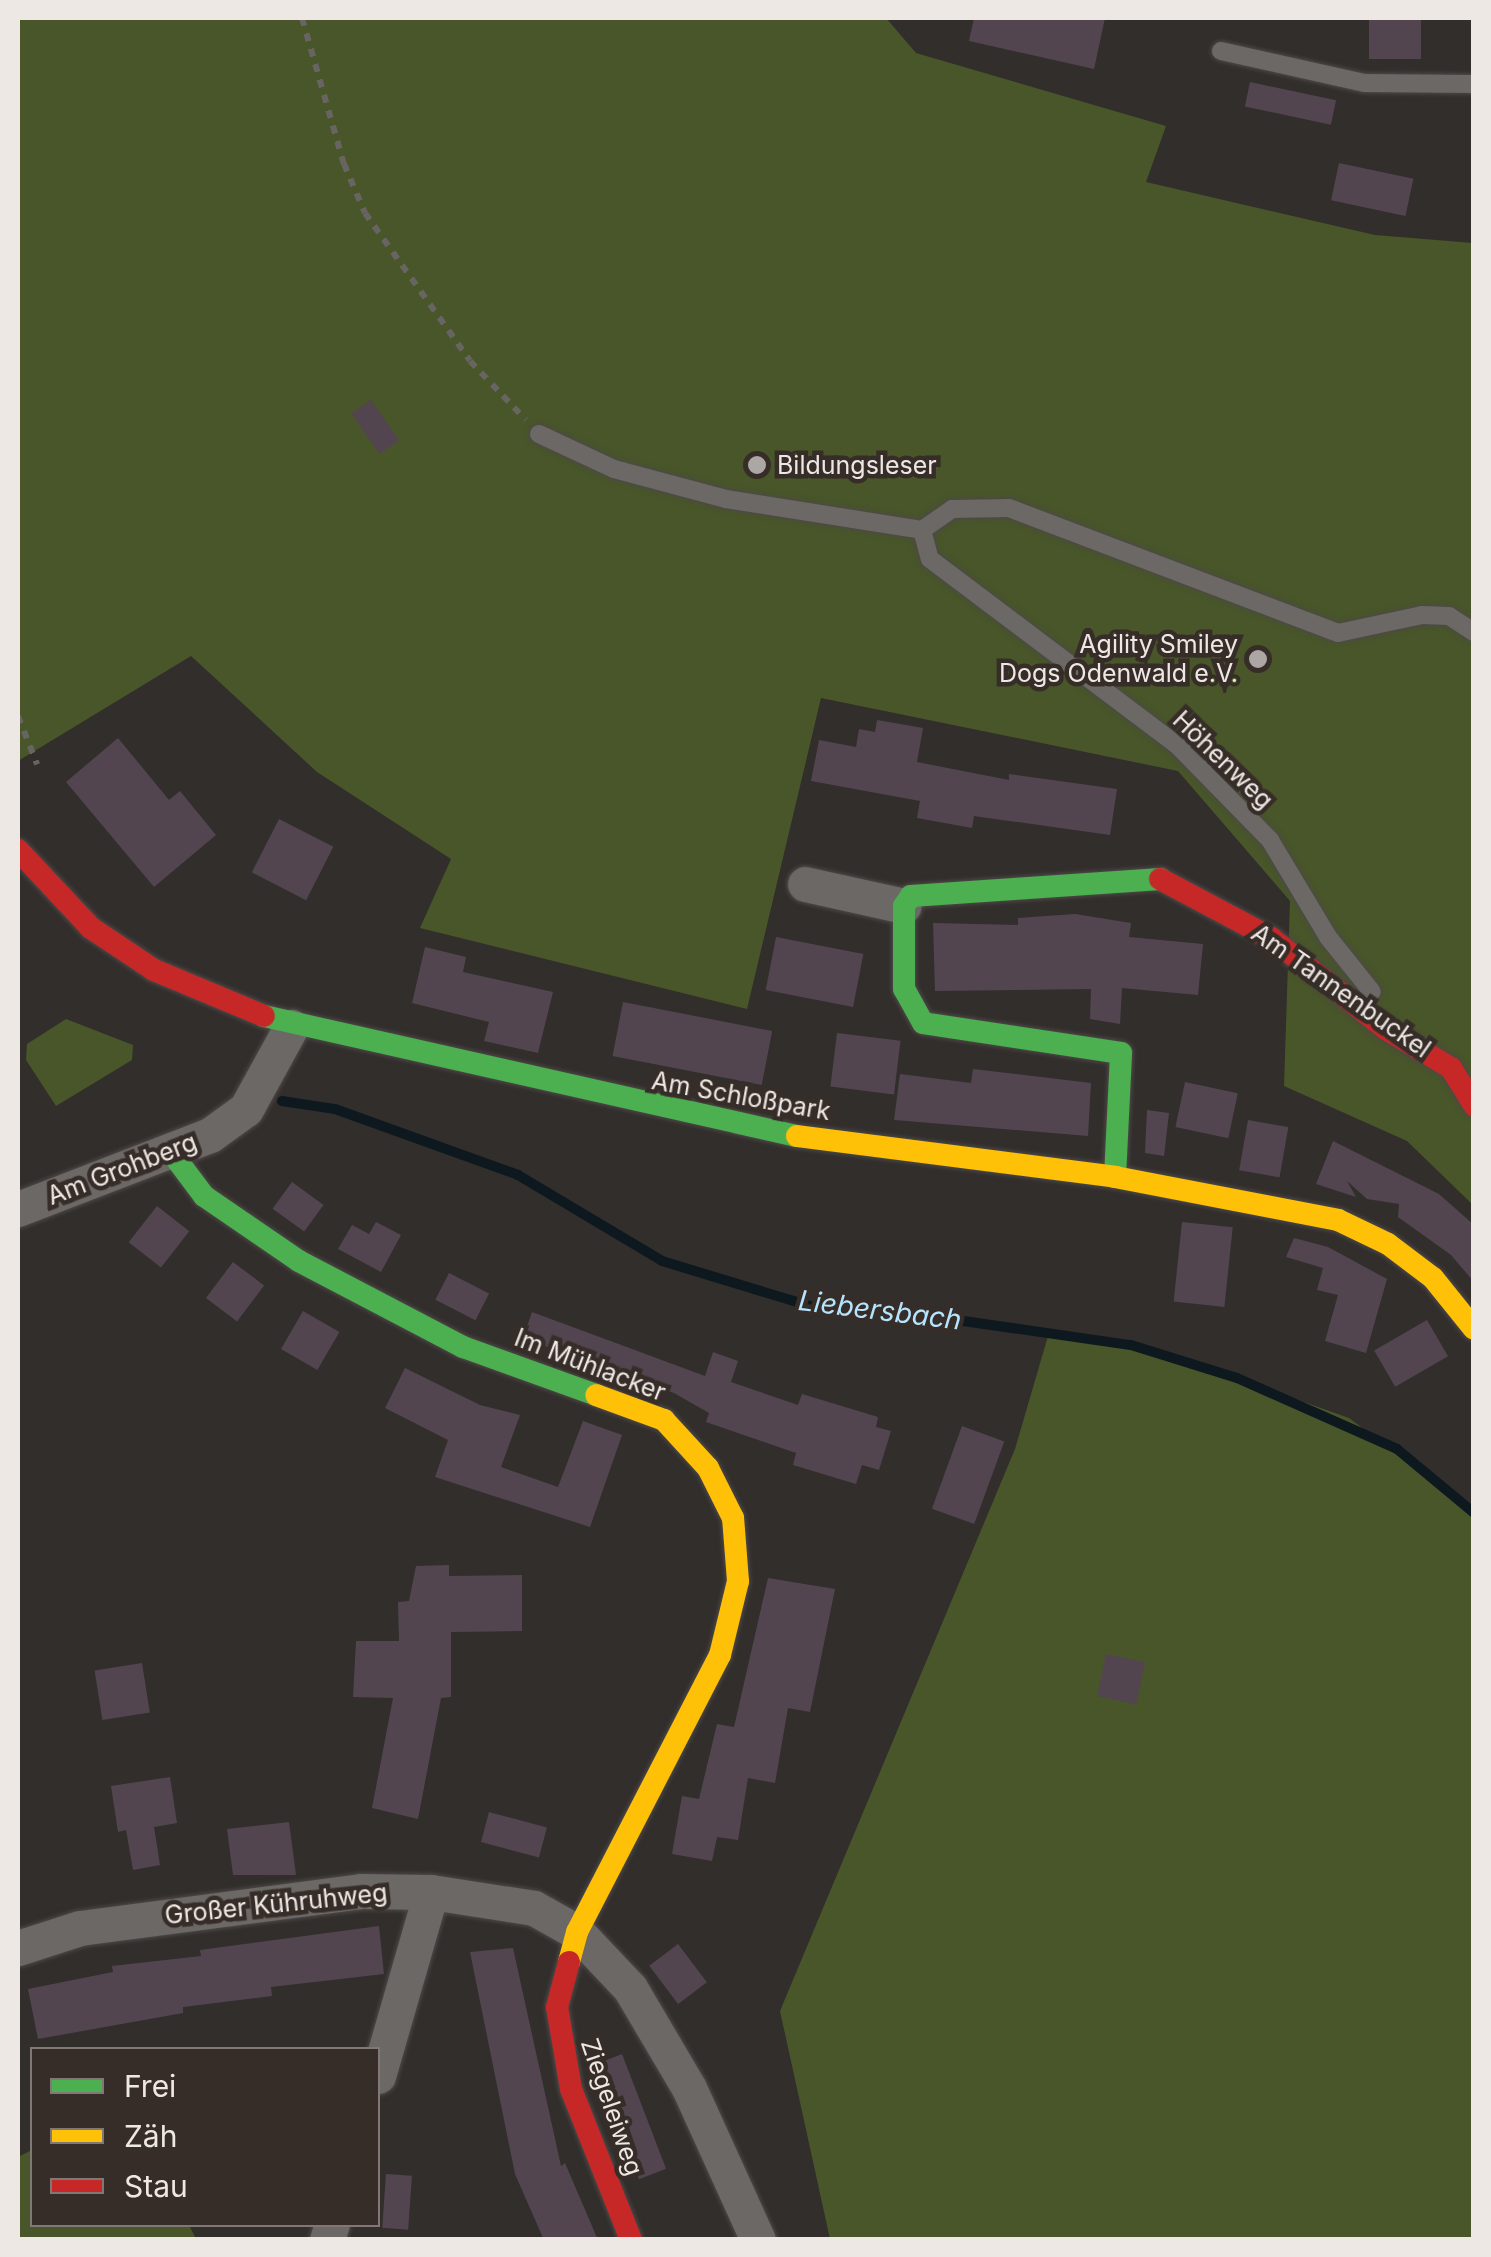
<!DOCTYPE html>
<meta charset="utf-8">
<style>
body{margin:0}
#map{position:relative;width:1491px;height:2257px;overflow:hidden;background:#322e2c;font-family:Inter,sans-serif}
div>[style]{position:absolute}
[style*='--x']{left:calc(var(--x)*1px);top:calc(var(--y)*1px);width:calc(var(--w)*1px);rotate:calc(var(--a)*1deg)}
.green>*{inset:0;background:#485629}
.stream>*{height:10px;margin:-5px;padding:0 5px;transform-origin:5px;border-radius:5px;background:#0d191f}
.building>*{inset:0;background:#524550;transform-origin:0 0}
.path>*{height:6px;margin-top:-3px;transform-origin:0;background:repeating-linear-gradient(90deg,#676462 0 8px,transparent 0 16px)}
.roads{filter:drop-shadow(0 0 2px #4d4947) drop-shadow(0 0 2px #4d4947)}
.lane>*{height:18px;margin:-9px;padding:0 9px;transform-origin:9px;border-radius:9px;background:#6b6866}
.street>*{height:35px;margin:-17.5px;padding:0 17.5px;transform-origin:17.5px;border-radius:17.5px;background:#6b6866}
.fast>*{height:22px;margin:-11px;padding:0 11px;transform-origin:11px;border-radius:11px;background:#4caf50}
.slow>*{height:22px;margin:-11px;padding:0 11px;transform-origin:11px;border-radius:11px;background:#ffc107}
.jam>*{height:22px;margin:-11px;padding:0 11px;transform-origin:11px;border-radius:11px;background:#c62828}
.dots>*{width:28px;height:28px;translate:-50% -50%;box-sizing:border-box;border:5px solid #362d28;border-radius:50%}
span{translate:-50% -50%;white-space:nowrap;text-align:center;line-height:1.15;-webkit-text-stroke:9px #362d28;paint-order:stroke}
.poi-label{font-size:25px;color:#eee8e5}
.left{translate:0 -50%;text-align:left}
.right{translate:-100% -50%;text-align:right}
.street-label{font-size:25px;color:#eee8e5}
.water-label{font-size:28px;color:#b4e4fe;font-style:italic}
.frame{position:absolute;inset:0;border:20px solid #eee8e5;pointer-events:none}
.legend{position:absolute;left:30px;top:2047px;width:350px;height:180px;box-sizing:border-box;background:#362d28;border:2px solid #807874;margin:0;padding:12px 18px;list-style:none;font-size:30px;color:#eee8e5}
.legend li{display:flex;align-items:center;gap:20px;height:50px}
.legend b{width:50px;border:2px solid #807874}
</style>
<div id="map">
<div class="green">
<i style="clip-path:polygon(18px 18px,886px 18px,916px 53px,1166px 126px,1146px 182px,1375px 235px,1473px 243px,1473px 1205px,1407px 1141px,1284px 1086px,1290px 901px,1178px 771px,821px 698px,747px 1009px,420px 928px,451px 859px,317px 772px,191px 656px,18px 761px)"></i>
<i style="clip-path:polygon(66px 1019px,133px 1045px,132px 1060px,56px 1106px,26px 1060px,27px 1044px)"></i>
<i style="clip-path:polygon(1048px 1336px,1168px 1354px,1349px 1418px,1473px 1511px,1473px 2239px,830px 2239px,780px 2011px,1015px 1449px)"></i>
<i style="clip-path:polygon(32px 2150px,32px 2224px,189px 2225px,196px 2239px,18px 2239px,18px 2157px)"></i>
</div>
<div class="stream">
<i style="--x:282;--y:1101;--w:54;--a:8.6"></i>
<i style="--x:335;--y:1109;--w:195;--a:19.8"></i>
<i style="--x:518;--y:1175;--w:168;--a:30.8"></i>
<i style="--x:662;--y:1261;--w:162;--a:16.9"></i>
<i style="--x:817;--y:1308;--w:91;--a:3.1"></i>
<i style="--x:908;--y:1313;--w:225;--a:8.2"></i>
<i style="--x:1131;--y:1345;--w:111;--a:17.3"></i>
<i style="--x:1237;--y:1378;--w:175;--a:23.9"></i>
<i style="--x:1397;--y:1449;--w:100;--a:39.7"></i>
</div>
<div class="building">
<i style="clip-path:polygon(974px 18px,1105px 18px,1094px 69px,969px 41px)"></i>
<i style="left:1369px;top:18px;width:52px;height:41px"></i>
<i style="left:1250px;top:82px;width:88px;height:25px;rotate:12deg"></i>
<i style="left:1339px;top:163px;width:76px;height:38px;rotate:12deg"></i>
<i style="left:371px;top:400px;width:49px;height:24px;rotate:55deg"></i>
<i style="clip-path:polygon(877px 720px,923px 728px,917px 762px,1009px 780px,1009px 774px,1117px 789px,1110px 835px,974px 816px,972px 828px,917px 818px,920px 801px,811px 781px,819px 740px,856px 747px,859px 729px,875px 732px)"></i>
<i style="clip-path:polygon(118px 738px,169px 800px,180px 791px,216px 835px,154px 887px,66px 782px)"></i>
<i style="left:279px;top:819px;width:61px;height:60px;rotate:27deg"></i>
<i style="clip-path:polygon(1075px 914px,1131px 923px,1129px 937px,1203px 944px,1198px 995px,1122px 988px,1120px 1024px,1090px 1019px,1091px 989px,935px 991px,933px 923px,1018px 925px,1018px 918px)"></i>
<i style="left:776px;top:937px;width:89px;height:54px;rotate:11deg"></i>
<i style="clip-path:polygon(425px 947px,466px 957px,463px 972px,553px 992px,538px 1053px,484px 1041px,489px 1022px,412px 1003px)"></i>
<i style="left:623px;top:1002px;width:152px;height:55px;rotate:11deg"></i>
<i style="left:837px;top:1033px;width:64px;height:54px;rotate:7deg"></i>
<i style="clip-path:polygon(973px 1069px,1091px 1083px,1088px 1136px,894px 1120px,900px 1074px,971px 1083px)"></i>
<i style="left:1185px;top:1082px;width:54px;height:46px;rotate:12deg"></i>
<i style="clip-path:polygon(1147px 1110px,1169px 1113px,1164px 1156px,1145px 1153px)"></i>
<i style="left:1248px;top:1120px;width:41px;height:51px;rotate:10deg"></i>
<i style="clip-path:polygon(1333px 1141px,1439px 1194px,1474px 1225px,1474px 1282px,1451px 1255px,1398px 1217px,1399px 1204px,1367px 1199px,1347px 1181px,1356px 1197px,1316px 1184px)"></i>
<i style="left:292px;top:1182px;width:39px;height:33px;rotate:36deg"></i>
<i style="left:157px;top:1206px;width:41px;height:46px;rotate:38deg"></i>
<i style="clip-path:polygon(376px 1222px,401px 1235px,381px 1272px,338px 1249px,352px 1225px,369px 1234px)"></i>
<i style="left:1182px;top:1222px;width:51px;height:80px;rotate:6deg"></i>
<i style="clip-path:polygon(1294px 1238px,1328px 1247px,1387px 1279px,1366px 1353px,1325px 1341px,1338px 1295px,1317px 1290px,1323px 1268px,1286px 1257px)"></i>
<i style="left:233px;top:1262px;width:39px;height:45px;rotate:37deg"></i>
<i style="left:449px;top:1273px;width:45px;height:30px;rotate:27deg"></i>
<i style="left:303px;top:1311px;width:42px;height:44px;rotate:30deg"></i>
<i style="clip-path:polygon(532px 1312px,705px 1376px,713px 1352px,738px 1361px,731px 1382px,798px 1405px,802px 1394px,878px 1417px,876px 1427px,891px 1431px,879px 1470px,862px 1465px,856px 1484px,793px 1465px,796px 1453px,706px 1422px,709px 1413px,674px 1393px,523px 1338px)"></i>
<i style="left:1427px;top:1320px;width:42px;height:61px;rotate:60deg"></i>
<i style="clip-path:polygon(405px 1368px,480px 1405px,520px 1415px,501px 1467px,558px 1487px,583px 1421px,622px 1435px,590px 1527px,435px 1477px,448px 1440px,385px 1408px)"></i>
<i style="left:962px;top:1426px;width:45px;height:88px;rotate:20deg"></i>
<i style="clip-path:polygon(449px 1565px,449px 1576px,522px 1575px,522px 1631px,451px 1632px,451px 1697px,441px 1698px,418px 1819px,372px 1808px,393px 1698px,353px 1697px,356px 1641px,399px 1641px,398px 1602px,409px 1601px,416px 1566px)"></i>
<i style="clip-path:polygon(768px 1578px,835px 1589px,810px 1712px,788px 1708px,775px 1783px,748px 1778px,738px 1840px,717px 1837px,712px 1861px,672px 1854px,682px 1796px,699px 1799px,717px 1724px,734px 1727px)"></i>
<i style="left:1106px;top:1654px;width:40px;height:43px;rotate:12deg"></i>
<i style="left:142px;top:1663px;width:50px;height:48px;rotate:81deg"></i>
<i style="clip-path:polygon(170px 1777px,177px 1823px,154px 1827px,160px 1865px,133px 1870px,126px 1830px,118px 1832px,111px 1786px)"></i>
<i style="left:489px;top:1812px;width:60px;height:31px;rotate:15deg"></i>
<i style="clip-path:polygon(289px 1822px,296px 1875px,233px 1875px,227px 1829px)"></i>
<i style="clip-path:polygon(379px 1926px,384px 1974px,271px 1987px,272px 1996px,183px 2007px,183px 2013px,38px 2039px,28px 1989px,113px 1972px,112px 1966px,201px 1956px,200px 1950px)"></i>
<i style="left:678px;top:1944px;width:48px;height:36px;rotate:53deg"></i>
<i style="clip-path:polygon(513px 1948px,561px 2166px,565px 2163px,598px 2240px,544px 2240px,515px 2174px,470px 1952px)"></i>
<i style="left:622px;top:2054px;width:123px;height:29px;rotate:69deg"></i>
<i style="left:386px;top:2174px;width:26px;height:54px;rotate:4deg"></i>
</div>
<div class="path">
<i style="--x:302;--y:18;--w:152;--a:74"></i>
<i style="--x:344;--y:164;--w:53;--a:66.8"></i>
<i style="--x:365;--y:213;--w:181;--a:54.6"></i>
<i style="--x:470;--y:361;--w:81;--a:46.5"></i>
<i style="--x:18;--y:716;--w:52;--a:68.4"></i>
</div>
<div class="roads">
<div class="lane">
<i style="--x:1221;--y:51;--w:147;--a:12.6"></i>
<i style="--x:1364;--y:83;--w:110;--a:0.5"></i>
<i style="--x:539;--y:434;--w:83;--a:25"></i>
<i style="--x:614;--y:469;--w:116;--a:15"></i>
<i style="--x:726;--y:499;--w:198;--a:9"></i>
<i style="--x:922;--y:530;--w:30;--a:75"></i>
<i style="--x:930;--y:559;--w:311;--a:37"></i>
<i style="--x:1178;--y:746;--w:132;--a:45.6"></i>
<i style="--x:1270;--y:840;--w:113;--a:59.1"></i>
<i style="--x:1328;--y:937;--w:70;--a:51.3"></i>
<i style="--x:922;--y:530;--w:37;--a:-35"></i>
<i style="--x:952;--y:509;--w:57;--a:-1"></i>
<i style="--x:1009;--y:508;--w:352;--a:20.8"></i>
<i style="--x:1338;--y:633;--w:86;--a:-12.1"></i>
<i style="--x:1422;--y:615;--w:27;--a:2"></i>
<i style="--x:1449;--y:616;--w:30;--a:33"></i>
</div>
<div class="street">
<i style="--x:805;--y:884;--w:101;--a:12.5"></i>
<i style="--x:18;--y:1209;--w:206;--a:-21.1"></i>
<i style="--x:210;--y:1135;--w:44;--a:-35.8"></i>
<i style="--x:246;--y:1109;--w:94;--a:-61.2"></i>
<i style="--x:18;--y:1948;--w:65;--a:-17.9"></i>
<i style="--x:80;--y:1928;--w:283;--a:-7.5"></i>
<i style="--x:361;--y:1891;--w:70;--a:0.8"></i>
<i style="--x:431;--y:1892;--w:104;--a:8.8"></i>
<i style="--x:534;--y:1908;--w:49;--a:29.2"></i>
<i style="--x:577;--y:1932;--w:77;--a:46.6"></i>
<i style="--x:630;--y:1988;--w:116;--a:59.5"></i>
<i style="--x:689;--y:2088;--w:167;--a:65.6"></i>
<i style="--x:378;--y:2076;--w:191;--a:-73.9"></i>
<i style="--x:327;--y:2240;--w:17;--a:-73"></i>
</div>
<div class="fast">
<i style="--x:264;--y:1016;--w:546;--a:12.69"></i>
<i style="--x:171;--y:1152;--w:55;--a:53.1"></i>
<i style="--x:204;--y:1196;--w:115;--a:34.4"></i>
<i style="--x:299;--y:1261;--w:185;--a:27.7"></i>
<i style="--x:463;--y:1347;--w:141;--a:19.8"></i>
<i style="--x:1115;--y:1177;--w:124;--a:-87.2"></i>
<i style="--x:1121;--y:1053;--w:200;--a:-171.4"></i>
<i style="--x:923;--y:1023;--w:39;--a:-119"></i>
<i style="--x:904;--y:989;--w:83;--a:-90"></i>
<i style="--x:904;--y:906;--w:12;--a:-55"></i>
<i style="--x:911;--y:896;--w:250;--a:-3.9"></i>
</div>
<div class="slow">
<i style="--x:797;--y:1136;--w:321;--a:7.3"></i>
<i style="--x:1115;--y:1177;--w:227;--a:10.9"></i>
<i style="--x:1338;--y:1220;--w:55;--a:25.6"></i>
<i style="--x:1388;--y:1244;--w:56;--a:37.1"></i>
<i style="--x:1433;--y:1278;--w:65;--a:51.2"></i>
<i style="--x:569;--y:1962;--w:31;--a:-75"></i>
<i style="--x:577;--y:1932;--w:312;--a:-62.7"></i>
<i style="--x:720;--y:1655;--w:76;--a:-76.3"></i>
<i style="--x:738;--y:1581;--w:63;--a:-94.5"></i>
<i style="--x:733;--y:1518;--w:56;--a:-116.6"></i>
<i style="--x:708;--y:1468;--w:65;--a:-132.5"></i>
<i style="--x:664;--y:1420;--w:72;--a:-159.8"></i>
</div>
<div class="jam">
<i style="--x:18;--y:850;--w:107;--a:46.9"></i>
<i style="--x:91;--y:928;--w:76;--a:33.7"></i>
<i style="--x:154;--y:970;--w:119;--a:22.7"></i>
<i style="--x:1160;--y:879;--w:126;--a:28"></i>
<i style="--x:1271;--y:938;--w:147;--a:38.4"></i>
<i style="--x:1386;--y:1029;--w:76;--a:31"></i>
<i style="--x:1451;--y:1068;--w:44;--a:58.1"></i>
<i style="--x:569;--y:1962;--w:47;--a:104.9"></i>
<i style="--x:557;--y:2007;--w:83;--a:80.3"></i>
<i style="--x:571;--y:2089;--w:162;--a:68.3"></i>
</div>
</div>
<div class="dots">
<i style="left:757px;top:465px;background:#aca7a4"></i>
<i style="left:1258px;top:659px;background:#aca7a4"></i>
</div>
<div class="poi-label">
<span class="left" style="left:777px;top:465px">Bildungsleser</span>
<span class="right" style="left:1238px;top:659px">Agility Smiley<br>Dogs Odenwald e.V.</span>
</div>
<div class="street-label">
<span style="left:1223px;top:760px;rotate:44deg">Höhenweg</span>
<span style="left:1341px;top:991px;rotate:35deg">Am Tannenbuckel</span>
<span style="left:741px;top:1096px;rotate:10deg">Am Schloßpark</span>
<span style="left:122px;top:1169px;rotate:-21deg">Am Grohberg</span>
<span style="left:590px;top:1365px;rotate:21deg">Im Mühlacker</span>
<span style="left:276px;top:1904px;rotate:-6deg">Großer Kühruhweg</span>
<span style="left:612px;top:2107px;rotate:71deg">Ziegeleiweg</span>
</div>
<div class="water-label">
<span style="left:880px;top:1310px;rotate:7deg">Liebersbach</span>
</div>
<div class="frame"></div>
<ul class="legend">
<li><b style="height:12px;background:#4caf50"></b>Frei</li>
<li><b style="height:12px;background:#ffc107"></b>Zäh</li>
<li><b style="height:12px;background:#c62828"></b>Stau</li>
</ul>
</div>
